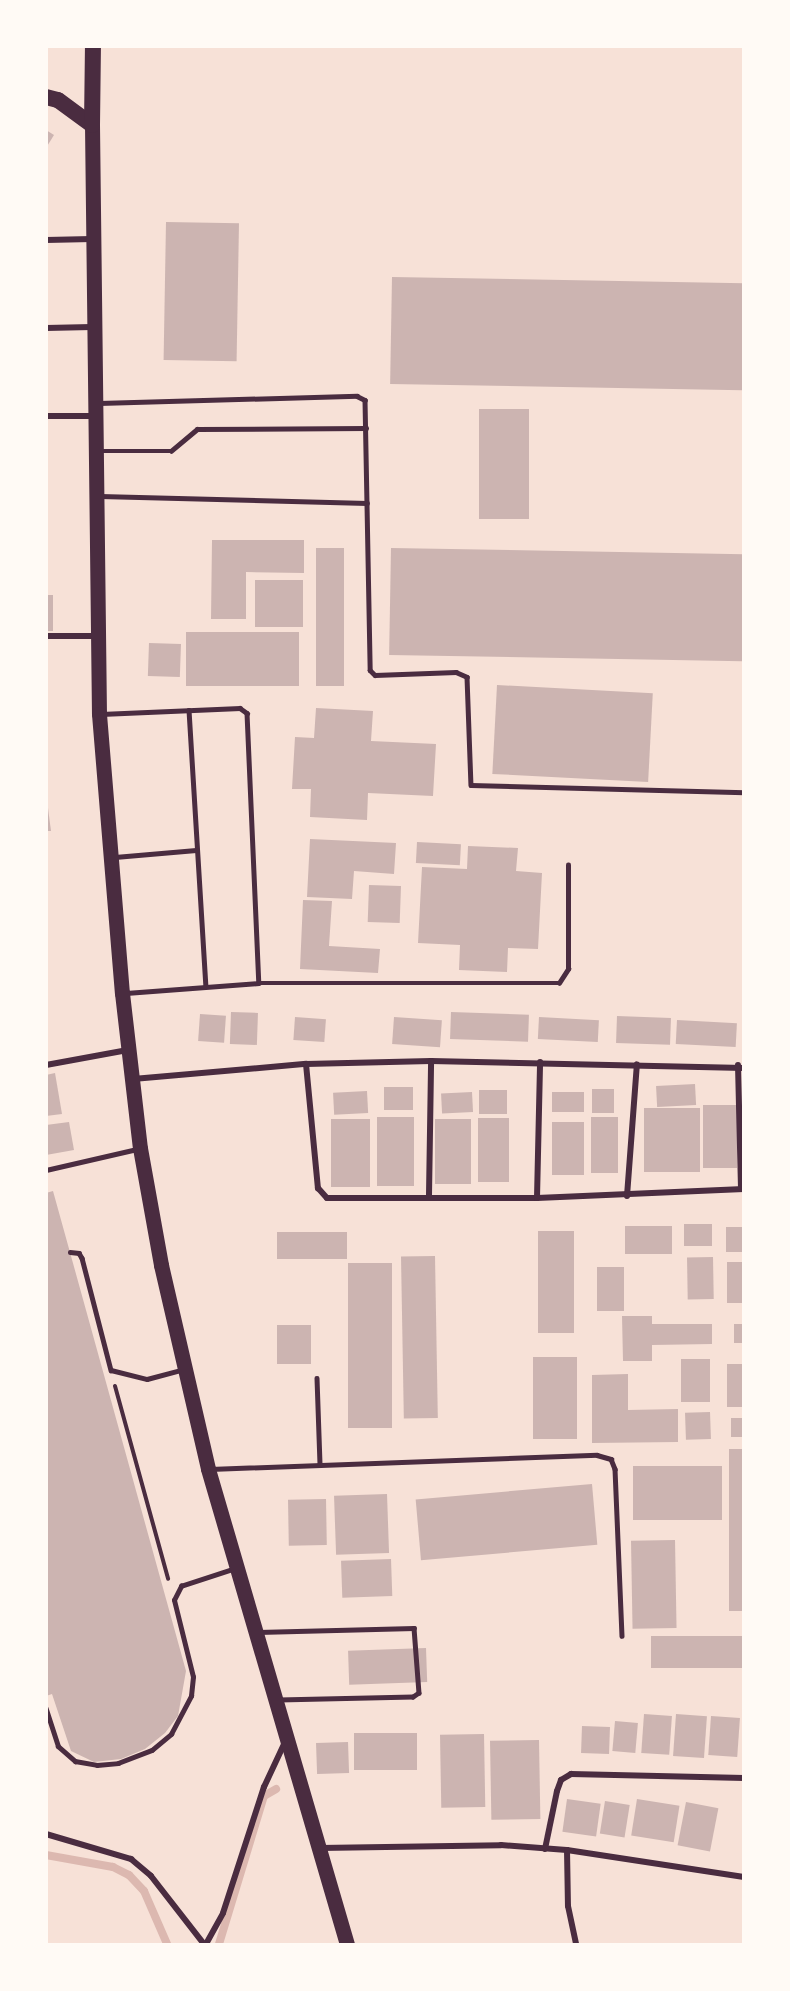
<!DOCTYPE html>
<style>
body{margin:0}
#map{position:relative;width:790px;height:1991px;overflow:hidden;background:#f7e1d7;font-family:Figtree,sans-serif}
div>[style]{position:absolute}
[style*='--x']{left:calc(var(--x)*1px);top:calc(var(--y)*1px);width:calc(var(--w)*1px);rotate:calc(var(--a)*1deg)}
.stream>*{height:8px;margin:-4px;padding:0 4px;transform-origin:4px;border-radius:4px;background:#dcb8b0}
.building>*{inset:0;background:#ccb4b1;transform-origin:0 0}
.path>*{height:4px;margin:-2px;padding:0 2px;transform-origin:2px;border-radius:2px;background:#4a2c40}
.service>*{height:4.5px;margin:-2.25px;padding:0 2.25px;transform-origin:2.25px;border-radius:2.25px;background:#4a2c40}
.minor>*{height:6px;margin:-3px;padding:0 3px;transform-origin:3px;border-radius:3px;background:#4a2c40}
.primary>*{height:15px;margin:-7.5px;padding:0 7.5px;transform-origin:7.5px;border-radius:7.5px;background:#4a2c40}
.trunk>*{height:16px;margin:-8px;padding:0 8px;transform-origin:8px;border-radius:8px;background:#4a2c40}
span{translate:-50% -50%;white-space:nowrap;text-align:center;line-height:1.15;-webkit-text-stroke:4.5px #fffaf5;paint-order:stroke}
.frame{position:absolute;inset:0;border:48px solid #fffaf5;pointer-events:none}
</style>
<div id="map">
<div class="stream">
<i style="--x:46;--y:1855;--w:68;--a:10.2"></i>
<i style="--x:113;--y:1867;--w:18;--a:27"></i>
<i style="--x:129;--y:1875;--w:22;--a:47"></i>
<i style="--x:144;--y:1891;--w:58;--a:66.5"></i>
<i style="--x:219;--y:1944;--w:155;--a:-73.1"></i>
<i style="--x:264;--y:1796;--w:14;--a:-30"></i>
</div>
<div class="building">
<i style="clip-path:polygon(46px 130px,54px 135px,46px 148px)"></i>
<i style="left:166px;top:222px;width:73px;height:138px;rotate:1deg"></i>
<i style="left:392px;top:277px;width:352px;height:107px;rotate:1deg"></i>
<i style="left:479px;top:409px;width:50px;height:110px"></i>
<i style="clip-path:polygon(212px 540px,304px 540px,304px 573px,246px 572px,246px 619px,211px 619px)"></i>
<i style="left:316px;top:548px;width:28px;height:138px"></i>
<i style="left:391px;top:548px;width:353px;height:107px;rotate:1deg"></i>
<i style="left:255px;top:580px;width:48px;height:47px"></i>
<i style="left:46px;top:595px;width:7px;height:36px"></i>
<i style="left:186px;top:632px;width:113px;height:54px"></i>
<i style="left:149px;top:643px;width:32px;height:33px;rotate:2deg"></i>
<i style="left:497px;top:685px;width:156px;height:89px;rotate:3deg"></i>
<i style="clip-path:polygon(316px 708px,373px 711px,371px 741px,436px 744px,433px 796px,368px 793px,367px 820px,310px 817px,311px 789px,292px 789px,295px 737px,314px 738px)"></i>
<i style="clip-path:polygon(46px 793px,51px 831px,46px 831px)"></i>
<i style="clip-path:polygon(310px 839px,396px 843px,394px 874px,354px 871px,352px 899px,307px 897px)"></i>
<i style="left:417px;top:842px;width:44px;height:21px;rotate:3deg"></i>
<i style="clip-path:polygon(468px 846px,518px 848px,516px 871px,542px 873px,538px 949px,508px 948px,507px 972px,459px 970px,460px 945px,418px 943px,422px 867px,467px 869px)"></i>
<i style="left:369px;top:885px;width:32px;height:37px;rotate:2deg"></i>
<i style="clip-path:polygon(303px 900px,332px 901px,329px 946px,380px 949px,378px 973px,300px 969px)"></i>
<i style="left:231px;top:1012px;width:27px;height:32px;rotate:2deg"></i>
<i style="left:451px;top:1012px;width:78px;height:27px;rotate:2deg"></i>
<i style="left:200px;top:1014px;width:26px;height:27px;rotate:4deg"></i>
<i style="left:617px;top:1016px;width:54px;height:27px;rotate:2deg"></i>
<i style="left:295px;top:1017px;width:31px;height:23px;rotate:4deg"></i>
<i style="left:394px;top:1017px;width:48px;height:27px;rotate:4deg"></i>
<i style="left:539px;top:1017px;width:60px;height:22px;rotate:3deg"></i>
<i style="left:677px;top:1020px;width:60px;height:24px;rotate:3deg"></i>
<i style="clip-path:polygon(55px 1073px,62px 1114px,46px 1116px,46px 1075px)"></i>
<i style="left:695px;top:1084px;width:21px;height:39px;rotate:87deg"></i>
<i style="left:413px;top:1087px;width:23px;height:29px;rotate:90deg"></i>
<i style="left:592px;top:1089px;width:22px;height:24px"></i>
<i style="left:479px;top:1090px;width:28px;height:24px"></i>
<i style="left:367px;top:1091px;width:22px;height:34px;rotate:87deg"></i>
<i style="left:472px;top:1092px;width:20px;height:31px;rotate:87deg"></i>
<i style="left:584px;top:1092px;width:20px;height:32px;rotate:90deg"></i>
<i style="left:703px;top:1105px;width:34px;height:63px"></i>
<i style="left:644px;top:1108px;width:56px;height:64px"></i>
<i style="left:377px;top:1117px;width:37px;height:69px"></i>
<i style="left:591px;top:1117px;width:27px;height:56px"></i>
<i style="left:478px;top:1118px;width:31px;height:64px"></i>
<i style="left:331px;top:1119px;width:39px;height:68px"></i>
<i style="left:471px;top:1119px;width:65px;height:36px;rotate:90deg"></i>
<i style="clip-path:polygon(69px 1122px,74px 1150px,46px 1155px,46px 1125px)"></i>
<i style="left:552px;top:1122px;width:32px;height:53px"></i>
<i style="clip-path:polygon(53px 1191px,186px 1671px,178px 1716px,165px 1733px,145px 1749px,121px 1759px,94px 1762px,71px 1751px,52px 1694px,46px 1696px,46px 1193px)"></i>
<i style="left:684px;top:1224px;width:28px;height:22px"></i>
<i style="left:672px;top:1226px;width:28px;height:47px;rotate:90deg"></i>
<i style="left:726px;top:1227px;width:18px;height:25px"></i>
<i style="left:538px;top:1231px;width:36px;height:102px"></i>
<i style="left:347px;top:1232px;width:27px;height:70px;rotate:90deg"></i>
<i style="left:435px;top:1256px;width:162px;height:34px;rotate:89deg"></i>
<i style="left:713px;top:1257px;width:42px;height:26px;rotate:89deg"></i>
<i style="left:744px;top:1262px;width:41px;height:17px;rotate:90deg"></i>
<i style="left:348px;top:1263px;width:44px;height:165px"></i>
<i style="left:597px;top:1267px;width:27px;height:44px"></i>
<i style="clip-path:polygon(622px 1316px,652px 1316px,652px 1324px,712px 1324px,712px 1344px,652px 1345px,652px 1361px,623px 1361px)"></i>
<i style="left:734px;top:1324px;width:10px;height:19px"></i>
<i style="left:277px;top:1325px;width:34px;height:39px"></i>
<i style="left:533px;top:1357px;width:44px;height:82px"></i>
<i style="left:681px;top:1359px;width:29px;height:43px"></i>
<i style="left:744px;top:1364px;width:43px;height:17px;rotate:90deg"></i>
<i style="clip-path:polygon(628px 1374px,628px 1410px,678px 1409px,678px 1442px,592px 1443px,592px 1375px)"></i>
<i style="left:710px;top:1412px;width:27px;height:25px;rotate:88deg"></i>
<i style="left:731px;top:1418px;width:13px;height:19px"></i>
<i style="left:744px;top:1449px;width:162px;height:15px;rotate:90deg"></i>
<i style="left:722px;top:1466px;width:54px;height:89px;rotate:90deg"></i>
<i style="left:592px;top:1484px;width:61px;height:177px;rotate:85deg"></i>
<i style="left:387px;top:1494px;width:59px;height:53px;rotate:88deg"></i>
<i style="left:326px;top:1499px;width:46px;height:38px;rotate:89deg"></i>
<i style="left:675px;top:1540px;width:88px;height:44px;rotate:89deg"></i>
<i style="left:391px;top:1559px;width:37px;height:50px;rotate:88deg"></i>
<i style="left:744px;top:1636px;width:32px;height:93px;rotate:90deg"></i>
<i style="left:426px;top:1648px;width:34px;height:78px;rotate:88deg"></i>
<i style="left:644px;top:1714px;width:28px;height:39px;rotate:4deg"></i>
<i style="left:676px;top:1714px;width:31px;height:42px;rotate:4deg"></i>
<i style="left:711px;top:1716px;width:29px;height:39px;rotate:4deg"></i>
<i style="left:615px;top:1721px;width:23px;height:30px;rotate:5deg"></i>
<i style="left:582px;top:1726px;width:28px;height:27px;rotate:2deg"></i>
<i style="left:417px;top:1733px;width:37px;height:63px;rotate:90deg"></i>
<i style="left:484px;top:1734px;width:73px;height:44px;rotate:89deg"></i>
<i style="left:539px;top:1740px;width:79px;height:49px;rotate:89deg"></i>
<i style="left:348px;top:1742px;width:31px;height:32px;rotate:88deg"></i>
<i style="left:567px;top:1799px;width:34px;height:33px;rotate:8deg"></i>
<i style="left:637px;top:1799px;width:43px;height:37px;rotate:9deg"></i>
<i style="left:605px;top:1801px;width:25px;height:33px;rotate:9deg"></i>
<i style="left:686px;top:1802px;width:33px;height:44px;rotate:11deg"></i>
</div>
<div class="path">
<i style="--x:115;--y:1386;--w:200;--a:74.6"></i>
</div>
<div class="service">
<i style="--x:99;--y:403;--w:258;--a:-1.6"></i>
<i style="--x:357;--y:396;--w:9;--a:27"></i>
<i style="--x:365;--y:400;--w:270;--a:88.9"></i>
<i style="--x:370;--y:670;--w:7;--a:45"></i>
<i style="--x:375;--y:675;--w:81;--a:-2.1"></i>
<i style="--x:456;--y:672;--w:12;--a:24"></i>
<i style="--x:467;--y:677;--w:108;--a:87.9"></i>
<i style="--x:471;--y:785;--w:273;--a:1.5"></i>
<i style="--x:97;--y:451;--w:74;--a:0"></i>
<i style="--x:171;--y:451;--w:34;--a:-40"></i>
<i style="--x:197;--y:429;--w:169;--a:-0.3"></i>
<i style="--x:100;--y:496;--w:267;--a:1.5"></i>
<i style="--x:189;--y:710;--w:277;--a:86.5"></i>
<i style="--x:101;--y:714;--w:139;--a:-2.5"></i>
<i style="--x:240;--y:708;--w:9;--a:36"></i>
<i style="--x:247;--y:713;--w:270;--a:87.5"></i>
<i style="--x:115;--y:857;--w:81;--a:-4.9"></i>
<i style="--x:126;--y:993;--w:133;--a:-4.3"></i>
<i style="--x:259;--y:983;--w:300;--a:0"></i>
<i style="--x:559;--y:983;--w:17;--a:-57"></i>
<i style="--x:568;--y:969;--w:104;--a:-90"></i>
<i style="--x:46;--y:1170;--w:93;--a:-13"></i>
<i style="--x:70;--y:1252;--w:9;--a:6"></i>
<i style="--x:79;--y:1253;--w:6;--a:59"></i>
<i style="--x:82;--y:1258;--w:116;--a:75.5"></i>
<i style="--x:111;--y:1370;--w:37;--a:14"></i>
<i style="--x:147;--y:1379;--w:35;--a:-15"></i>
<i style="--x:317;--y:1378;--w:86;--a:88"></i>
<i style="--x:210;--y:1469;--w:387;--a:-2.1"></i>
<i style="--x:597;--y:1455;--w:15;--a:16"></i>
<i style="--x:611;--y:1459;--w:11;--a:68"></i>
<i style="--x:615;--y:1469;--w:167;--a:87.6"></i>
<i style="--x:258;--y:1632;--w:156;--a:-1.5"></i>
<i style="--x:414;--y:1628;--w:65;--a:85.6"></i>
<i style="--x:419;--y:1693;--w:7;--a:146"></i>
<i style="--x:413;--y:1697;--w:134;--a:178.7"></i>
<i style="--x:46;--y:1708;--w:40;--a:72"></i>
<i style="--x:58;--y:1746;--w:23;--a:41"></i>
<i style="--x:75;--y:1761;--w:22;--a:10"></i>
<i style="--x:97;--y:1765;--w:21;--a:-5"></i>
<i style="--x:118;--y:1763;--w:36;--a:-21"></i>
<i style="--x:152;--y:1750;--w:25;--a:-40"></i>
<i style="--x:171;--y:1734;--w:43;--a:-62.2"></i>
<i style="--x:191;--y:1696;--w:19;--a:-84"></i>
<i style="--x:193;--y:1677;--w:79;--a:-103.9"></i>
<i style="--x:174;--y:1600;--w:16;--a:-63"></i>
<i style="--x:181;--y:1586;--w:55;--a:-18.1"></i>
</div>
<div class="minor">
<i style="--x:46;--y:240;--w:46;--a:-1.2"></i>
<i style="--x:46;--y:328;--w:46;--a:-1.2"></i>
<i style="--x:46;--y:416;--w:48;--a:0"></i>
<i style="--x:46;--y:636;--w:50;--a:0"></i>
<i style="--x:306;--y:1064;--w:125;--a:84.5"></i>
<i style="--x:318;--y:1188;--w:13;--a:48"></i>
<i style="--x:327;--y:1198;--w:210;--a:0"></i>
<i style="--x:537;--y:1198;--w:207;--a:-2.5"></i>
<i style="--x:46;--y:1065;--w:83;--a:-10.4"></i>
<i style="--x:738;--y:1065;--w:124;--a:88.6"></i>
<i style="--x:133;--y:1079;--w:174;--a:-5"></i>
<i style="--x:306;--y:1064;--w:125;--a:-1.4"></i>
<i style="--x:431;--y:1061;--w:313;--a:1.3"></i>
<i style="--x:429;--y:1195;--w:134;--a:-89.1"></i>
<i style="--x:627;--y:1196;--w:132;--a:-85.7"></i>
<i style="--x:537;--y:1198;--w:136;--a:-88.7"></i>
<i style="--x:46;--y:1834;--w:89;--a:16.4"></i>
<i style="--x:131;--y:1859;--w:26;--a:40"></i>
<i style="--x:151;--y:1876;--w:86;--a:52.1"></i>
<i style="--x:320;--y:1848;--w:181;--a:-0.9"></i>
<i style="--x:501;--y:1845;--w:66;--a:4.3"></i>
<i style="--x:567;--y:1850;--w:179;--a:8.7"></i>
<i style="--x:545;--y:1849;--w:59;--a:-78.3"></i>
<i style="--x:557;--y:1791;--w:12;--a:-70"></i>
<i style="--x:561;--y:1780;--w:12;--a:-31"></i>
<i style="--x:571;--y:1774;--w:173;--a:1.3"></i>
<i style="--x:567;--y:1850;--w:56;--a:89"></i>
<i style="--x:568;--y:1906;--w:39;--a:78"></i>
<i style="--x:206;--y:1944;--w:35;--a:-61"></i>
<i style="--x:223;--y:1913;--w:133;--a:-72"></i>
<i style="--x:264;--y:1787;--w:50;--a:-65"></i>
</div>
<div class="primary">
<i style="--x:92;--y:125;--w:589;--a:89.32"></i>
<i style="--x:99;--y:714;--w:280;--a:85.3"></i>
<i style="--x:122;--y:993;--w:156;--a:83.4"></i>
<i style="--x:140;--y:1148;--w:119;--a:79.8"></i>
<i style="--x:161;--y:1265;--w:209;--a:77"></i>
<i style="--x:208;--y:1469;--w:495;--a:73.7"></i>
</div>
<div class="trunk">
<i style="--x:46;--y:97;--w:12;--a:14"></i>
<i style="--x:58;--y:100;--w:42;--a:36.3"></i>
<i style="--x:92;--y:125;--w:79;--a:-89.3"></i>
</div>
<div class="frame"></div>
</div>
